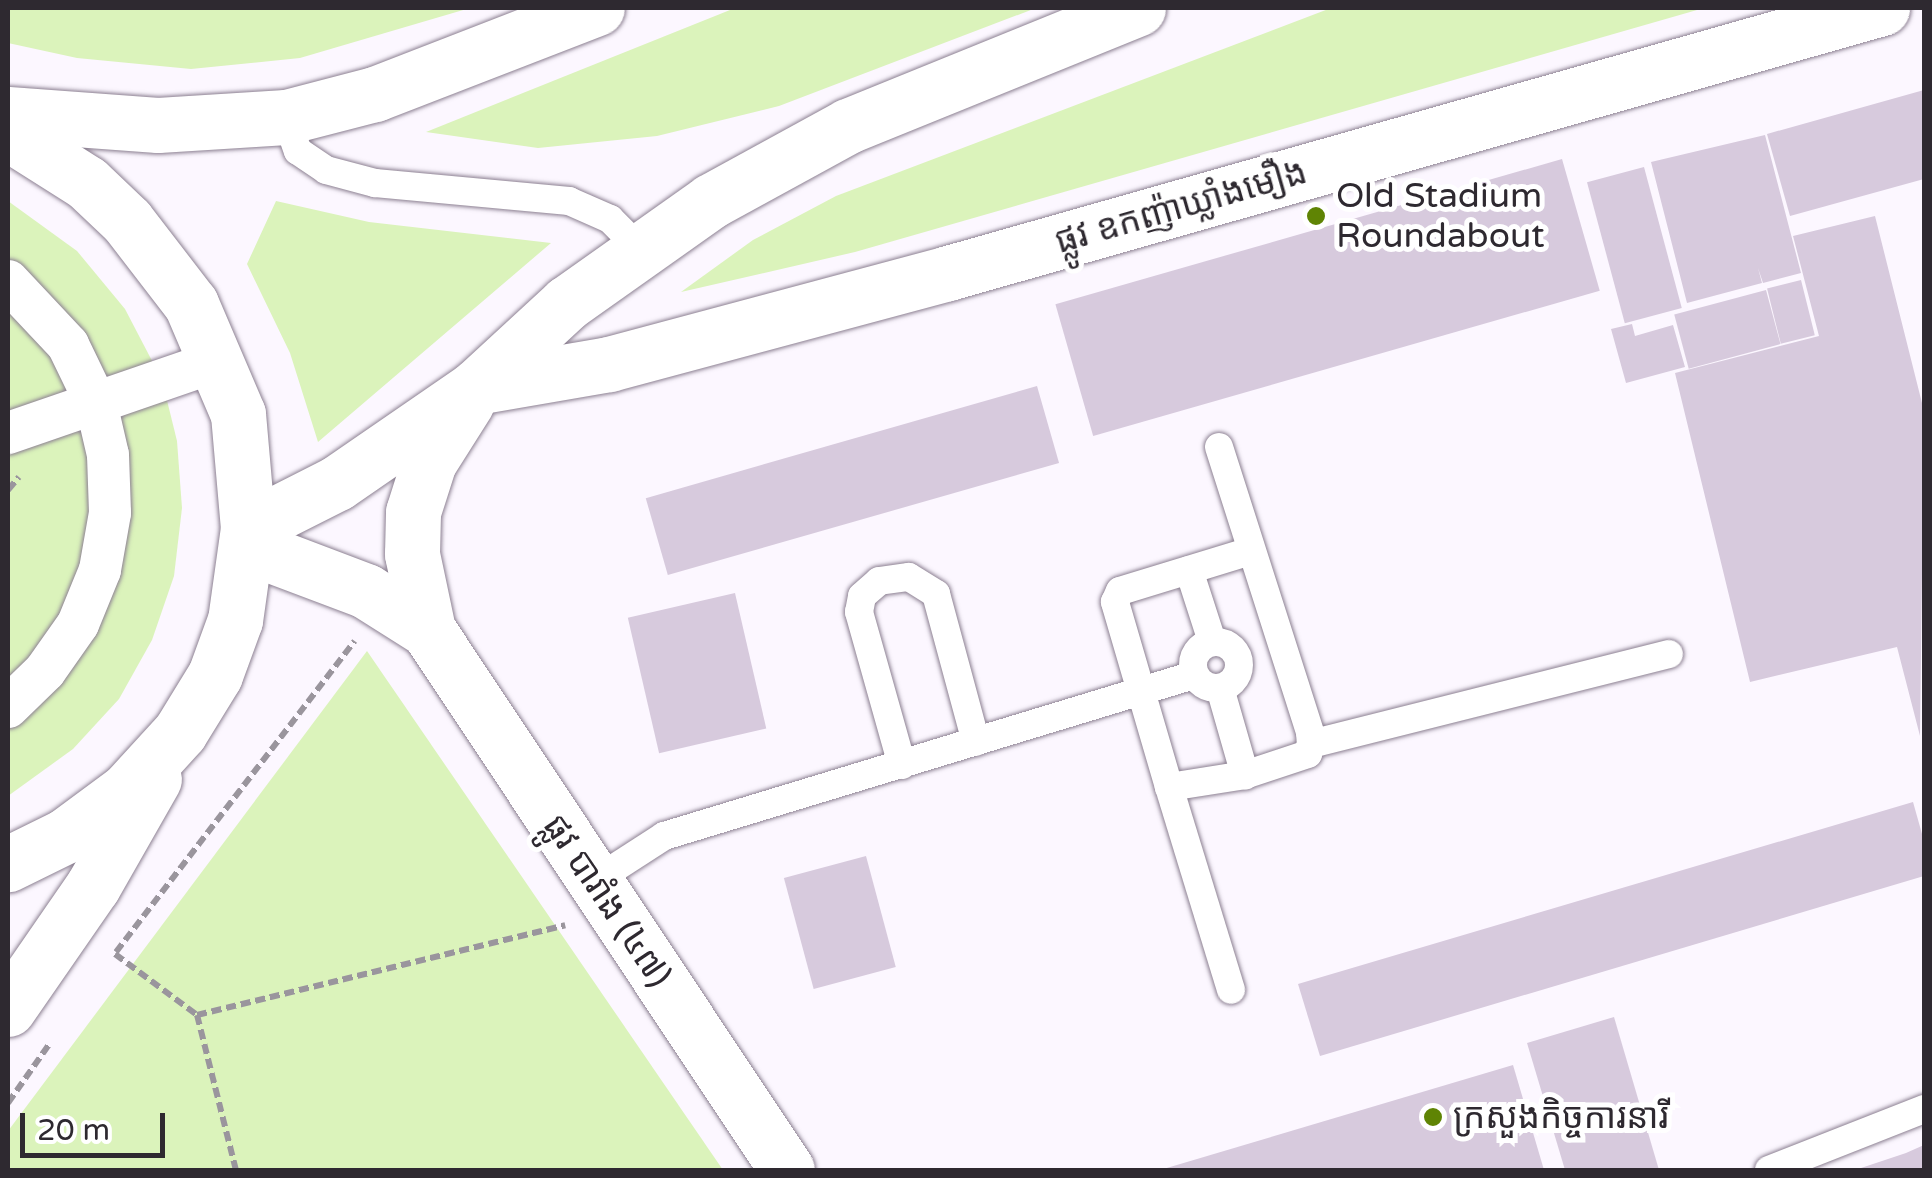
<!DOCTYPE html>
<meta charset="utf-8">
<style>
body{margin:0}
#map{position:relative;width:1932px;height:1178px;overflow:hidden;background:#fcf7ff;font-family:"Varela Round","Noto Sans Khmer",sans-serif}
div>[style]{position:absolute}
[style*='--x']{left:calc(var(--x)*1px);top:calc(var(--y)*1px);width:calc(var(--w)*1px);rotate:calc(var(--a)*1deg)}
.green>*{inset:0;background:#dbf3bb}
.building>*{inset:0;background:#d7cadd;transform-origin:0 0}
.path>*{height:6px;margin-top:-3px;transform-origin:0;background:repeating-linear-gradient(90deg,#9a959d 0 10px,transparent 0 15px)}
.roads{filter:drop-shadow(0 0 2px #8c8092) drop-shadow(0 0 2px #8c8092)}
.service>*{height:28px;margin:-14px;padding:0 14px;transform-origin:14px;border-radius:14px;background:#fff}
.service>.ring{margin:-14px;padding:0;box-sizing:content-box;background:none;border:28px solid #fff;border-radius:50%}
.pedestrian>*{height:42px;margin:-21px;padding:0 21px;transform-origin:21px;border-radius:21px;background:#fff}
.secondary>*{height:55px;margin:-27.5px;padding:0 27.5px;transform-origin:27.5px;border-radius:27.5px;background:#fff}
.trunk>*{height:55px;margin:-27.5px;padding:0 27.5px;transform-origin:27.5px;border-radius:27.5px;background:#fff}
.dots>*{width:28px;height:28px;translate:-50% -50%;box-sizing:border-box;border:5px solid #fff;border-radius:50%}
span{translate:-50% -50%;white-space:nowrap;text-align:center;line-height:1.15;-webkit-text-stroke:10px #fff;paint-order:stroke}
.poi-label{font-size:35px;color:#2e2930}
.left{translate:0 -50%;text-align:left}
.street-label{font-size:35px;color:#2e2930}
.frame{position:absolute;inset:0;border:10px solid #2e2930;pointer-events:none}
.scale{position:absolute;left:20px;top:1113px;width:145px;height:45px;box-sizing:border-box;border:5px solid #2e2930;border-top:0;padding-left:12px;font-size:30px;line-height:35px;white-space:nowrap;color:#2e2930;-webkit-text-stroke:8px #fff;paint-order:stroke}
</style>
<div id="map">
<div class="green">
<i style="clip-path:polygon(14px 8px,470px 8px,300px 58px,191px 69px,77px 58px,8px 43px,8px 11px)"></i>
<i style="clip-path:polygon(735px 8px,1036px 8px,779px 106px,657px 136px,538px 148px,426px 132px)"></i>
<i style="clip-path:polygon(1331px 8px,1704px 8px,855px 252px,681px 292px,753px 240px,836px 196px)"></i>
<i style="clip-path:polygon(8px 201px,77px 251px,125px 309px,162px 380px,177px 441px,182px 508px,174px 576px,152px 640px,119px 699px,73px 749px,8px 796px)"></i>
<i style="clip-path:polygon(276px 201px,369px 222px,551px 243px,318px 442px,290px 353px,247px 264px)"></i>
<i style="clip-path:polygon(367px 651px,723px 1170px,8px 1170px,8px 1131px)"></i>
</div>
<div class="building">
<i style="clip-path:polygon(1924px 90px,1924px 179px,1790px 216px,1767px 134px)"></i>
<i style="clip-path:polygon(1765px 135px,1801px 273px,1763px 283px,1758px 268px,1762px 283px,1687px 303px,1651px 162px)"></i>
<i style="left:1562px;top:159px;width:137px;height:527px;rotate:74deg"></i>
<i style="left:1644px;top:167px;width:146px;height:59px;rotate:75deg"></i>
<i style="clip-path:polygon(1875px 216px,1924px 411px,1920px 736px,1897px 647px,1750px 682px,1675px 373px,1819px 336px,1793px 236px)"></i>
<i style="left:1801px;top:280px;width:57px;height:35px;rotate:76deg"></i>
<i style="left:1766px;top:290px;width:56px;height:95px;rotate:75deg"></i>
<i style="clip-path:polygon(1632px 324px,1635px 336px,1673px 325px,1685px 367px,1626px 383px,1611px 329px)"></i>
<i style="left:1037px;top:386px;width:80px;height:407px;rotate:74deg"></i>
<i style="left:735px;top:593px;width:139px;height:110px;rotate:77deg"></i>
<i style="clip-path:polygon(1913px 802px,1924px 841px,1924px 876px,1320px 1056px,1298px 984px)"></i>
<i style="left:866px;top:856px;width:115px;height:85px;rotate:75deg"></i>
<i style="clip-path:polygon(1614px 1017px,1659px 1170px,1565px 1170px,1527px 1043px)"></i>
<i style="clip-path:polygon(1513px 1065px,1544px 1170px,1160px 1170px)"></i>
<i style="clip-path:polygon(1924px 1145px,1924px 1170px,1855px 1170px,1906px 1153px)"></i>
</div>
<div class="path">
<i style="--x:8;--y:490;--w:17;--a:-50"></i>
<i style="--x:116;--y:952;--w:392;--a:-52.5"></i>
<i style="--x:115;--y:954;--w:102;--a:36.6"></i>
<i style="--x:197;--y:1015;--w:160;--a:75.9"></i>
<i style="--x:197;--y:1015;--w:379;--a:-13.7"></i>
<i style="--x:8;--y:1103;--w:73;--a:-55"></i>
</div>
<div class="roads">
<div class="service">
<i style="--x:286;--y:117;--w:36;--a:71"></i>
<i style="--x:298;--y:151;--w:34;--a:34"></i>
<i style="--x:326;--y:170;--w:51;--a:14.9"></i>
<i style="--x:375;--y:183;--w:195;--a:5.3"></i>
<i style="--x:569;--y:201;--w:45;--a:23.7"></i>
<i style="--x:610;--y:219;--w:40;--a:45"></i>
<i style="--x:1219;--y:447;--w:300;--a:72.3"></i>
<i style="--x:1310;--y:733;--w:11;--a:85"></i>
<i style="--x:1311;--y:744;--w:10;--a:107"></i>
<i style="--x:1308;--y:754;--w:66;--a:161.6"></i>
<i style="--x:1245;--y:775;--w:77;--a:171"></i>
<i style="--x:1169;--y:787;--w:193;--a:-106.3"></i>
<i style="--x:1115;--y:602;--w:12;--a:-66"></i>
<i style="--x:1120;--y:591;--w:137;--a:-17"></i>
<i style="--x:1189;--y:570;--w:75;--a:72.1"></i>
<i class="ring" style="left:1193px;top:642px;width:18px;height:18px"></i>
<i style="--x:1220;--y:688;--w:91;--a:74"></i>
<i style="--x:1311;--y:744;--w:369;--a:-14.1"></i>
<i style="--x:902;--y:765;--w:159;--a:-105.7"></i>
<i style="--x:859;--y:612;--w:16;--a:-79"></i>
<i style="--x:862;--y:596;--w:23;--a:-41"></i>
<i style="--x:879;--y:581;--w:30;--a:-8"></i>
<i style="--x:909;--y:577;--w:32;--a:32"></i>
<i style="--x:936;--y:594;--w:153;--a:74.9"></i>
<i style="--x:1169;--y:787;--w:212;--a:73"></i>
<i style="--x:593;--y:882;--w:85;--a:-32.9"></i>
<i style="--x:664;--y:836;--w:554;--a:-16.9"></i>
<i style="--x:1769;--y:1170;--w:167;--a:-21.5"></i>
</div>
<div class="pedestrian">
<i style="--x:8;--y:281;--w:88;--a:46.8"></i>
<i style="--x:68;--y:345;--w:64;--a:64.2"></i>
<i style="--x:96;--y:403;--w:53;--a:77"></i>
<i style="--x:108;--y:455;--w:58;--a:88"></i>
<i style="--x:110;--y:513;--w:58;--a:100"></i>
<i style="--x:100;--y:570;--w:58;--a:112.2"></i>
<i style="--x:78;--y:624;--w:57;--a:125.1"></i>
<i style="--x:45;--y:671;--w:52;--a:135.8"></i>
<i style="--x:8;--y:433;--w:224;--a:-19"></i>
</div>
<div class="secondary">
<i style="--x:428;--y:630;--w:648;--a:56.38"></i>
</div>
<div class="trunk">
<i style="--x:8;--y:114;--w:150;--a:4.2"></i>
<i style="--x:158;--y:125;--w:128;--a:-3.6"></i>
<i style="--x:286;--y:117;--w:92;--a:-14.5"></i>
<i style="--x:375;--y:94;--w:238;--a:-21.2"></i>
<i style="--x:8;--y:133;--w:93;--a:32.3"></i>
<i style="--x:87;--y:183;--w:55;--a:43.5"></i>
<i style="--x:127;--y:221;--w:105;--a:52.4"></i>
<i style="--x:191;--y:304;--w:120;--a:66.9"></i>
<i style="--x:238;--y:414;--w:114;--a:85"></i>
<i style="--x:248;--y:528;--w:93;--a:98"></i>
<i style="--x:235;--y:620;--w:59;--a:110"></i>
<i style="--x:215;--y:675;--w:67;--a:121.6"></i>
<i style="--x:180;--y:732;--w:79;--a:132.4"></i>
<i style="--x:127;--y:790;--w:77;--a:143.4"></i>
<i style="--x:65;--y:836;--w:64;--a:153.8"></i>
<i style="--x:476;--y:387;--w:135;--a:-9.8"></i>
<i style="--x:609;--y:364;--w:351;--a:-15"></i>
<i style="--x:948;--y:273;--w:971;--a:-15.84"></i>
<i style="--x:248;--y:528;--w:100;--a:-26.8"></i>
<i style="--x:337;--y:483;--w:169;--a:-34.6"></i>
<i style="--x:476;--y:387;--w:124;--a:-42.7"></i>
<i style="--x:567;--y:303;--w:176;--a:-35.3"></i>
<i style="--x:711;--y:201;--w:156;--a:-28.7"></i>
<i style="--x:848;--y:126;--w:313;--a:-22.1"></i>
<i style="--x:247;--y:546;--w:127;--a:20.7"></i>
<i style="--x:366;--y:591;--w:73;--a:32.2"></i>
<i style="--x:428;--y:630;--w:78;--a:-101.9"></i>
<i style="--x:412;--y:554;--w:42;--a:-88.6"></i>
<i style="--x:413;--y:512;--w:52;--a:-72.3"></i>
<i style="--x:429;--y:462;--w:71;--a:-57.7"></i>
<i style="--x:8;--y:1009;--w:150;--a:-55.4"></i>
<i style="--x:93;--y:886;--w:123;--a:-60.3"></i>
</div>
</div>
<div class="dots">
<i style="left:1316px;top:216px;background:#5f8404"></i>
<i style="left:1433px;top:1117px;background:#5f8404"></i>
</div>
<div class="poi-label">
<span class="left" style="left:1336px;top:216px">Old Stadium<br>Roundabout</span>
<span class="left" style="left:1453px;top:1117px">ក្រសួងកិច្ចការនារី</span>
</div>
<div class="street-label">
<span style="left:1181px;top:207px;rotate:-16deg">ផ្លូវ ឧកញ៉ាឃ្លាំងមឿង</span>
<span style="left:607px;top:901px;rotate:56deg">ផ្លូវ បារាំង (៤៧)</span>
</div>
<div class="frame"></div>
<div class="scale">20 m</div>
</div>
